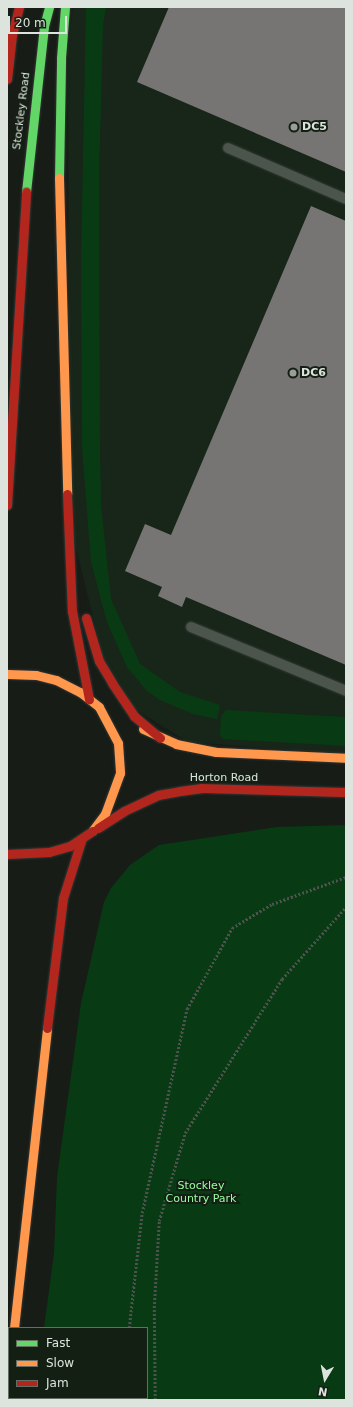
<!DOCTYPE html>
<style>
body{margin:0}
#map{position:relative;width:353px;height:1407px;overflow:hidden;background:#171c17;font-family:"DejaVu Sans",sans-serif}
div>[style]{position:absolute}
[style*='--x']{left:calc(var(--x)*1px);top:calc(var(--y)*1px);width:calc(var(--w)*1px);rotate:calc(var(--a)*1deg)}
.built>*{inset:0;background:#182619}
.green>*{inset:0;background:#083b14}
.building>*{inset:0;background:#777574}
.path>*{height:2.5px;margin-top:-1.25px;transform-origin:0;background:repeating-linear-gradient(90deg,#4d544d 0 2px,transparent 0 4px)}
.roads{filter:drop-shadow(0 0 1px #343734) drop-shadow(0 0 1px #343734)}
.lane>*{height:10px;margin:-5px;padding:0 5px;transform-origin:5px;border-radius:5px;background:#4b554c}
.fast>*{height:9px;margin:-4.5px;padding:0 4.5px;transform-origin:4.5px;border-radius:4.5px;background:#63d668}
.slow>*{height:9px;margin:-4.5px;padding:0 4.5px;transform-origin:4.5px;border-radius:4.5px;background:#ff974d}
.jam>*{height:9px;margin:-4.5px;padding:0 4.5px;transform-origin:4.5px;border-radius:4.5px;background:#b3261e}
.dots>*{width:11px;height:11px;translate:-50% -50%;box-sizing:border-box;border:2px solid #141f14;border-radius:50%}
span{translate:-50% -50%;white-space:nowrap;text-align:center;line-height:1.15;-webkit-text-stroke:4px #141f14;paint-order:stroke}
.street-label{font-size:11px;color:#dde4dd}
.poi-label{font-size:11px;color:#dde4dd;font-weight:700}
.left{translate:0 -50%;text-align:left}
.park-label{font-size:11px;color:#98fba1}
.frame{position:absolute;inset:0;border:8px solid #dde4dd;pointer-events:none}
.legend{position:absolute;left:8px;top:1327px;width:140px;height:72px;box-sizing:border-box;background:#141f14;border:1px solid #646e64;margin:0;padding:5px 7px;list-style:none;font-size:12px;color:#dde4dd}
.legend li{display:flex;align-items:center;gap:8px;height:20px}
.legend b{width:20px;border:1px solid #646e64}
.north{position:absolute;left:305px;top:1359px;width:40px;height:40px;-webkit-text-stroke:3px #141f14;paint-order:stroke;rotate:190deg;font-size:11px;font-weight:700;line-height:16px;text-align:center;color:#dde4dd}
.north::after{content:'';display:block;margin:auto;width:14px;height:18px;background:#dde4dd;clip-path:polygon(50% 0,100% 100%,50% 72%,0 100%)}
.scale{position:absolute;left:8px;top:16px;width:59px;height:18px;box-sizing:border-box;border:2px solid #dde4dd;border-top:0;padding-left:5px;font-size:12px;line-height:14px;white-space:nowrap;color:#dde4dd;-webkit-text-stroke:3px #141f14;paint-order:stroke}
</style>
<div id="map">
<div class="built">
<i style="clip-path:polygon(73px 7px,346px 7px,346px 754px,188px 742px,135px 709px,103px 657px,75px 544px,69px 412px,68px 49px)"></i>
</div>
<div class="green">
<i style="clip-path:polygon(86px 7px,106px 7px,103px 24px,99px 177px,100px 450px,101px 505px,111px 599px,140px 664px,180px 692px,220px 705px,217px 719px,193px 714px,160px 700px,147px 691px,127px 667px,107px 622px,91px 562px,82px 447px,81px 261px)"></i>
<i style="clip-path:polygon(226px 710px,346px 717px,346px 746px,223px 739px,220px 735px,221px 716px)"></i>
<i style="clip-path:polygon(346px 825px,346px 1400px,37px 1400px,147px 1398px,147px 1328px,44px 1328px,54px 1253px,57px 1177px,81px 1003px,104px 902px,111px 888px,130px 865px,159px 845px,277px 827px)"></i>
</div>
<div class="building">
<i style="clip-path:polygon(169px 7px,346px 7px,346px 172px,137px 82px)"></i>
<i style="clip-path:polygon(311px 206px,346px 221px,346px 665px,186px 597px,182px 607px,158px 596px,162px 587px,125px 571px,145px 524px,171px 535px)"></i>
</div>
<div class="path">
<i style="--x:129;--y:1328;--w:116;--a:-83.6"></i>
<i style="--x:142;--y:1213;--w:209;--a:-77.6"></i>
<i style="--x:187;--y:1009;--w:93;--a:-60.9"></i>
<i style="--x:232;--y:928;--w:47;--a:-31"></i>
<i style="--x:272;--y:904;--w:79;--a:-20"></i>
<i style="--x:120;--y:1400;--w:2;--a:-90"></i>
<i style="--x:155;--y:1400;--w:92;--a:-90.6"></i>
<i style="--x:154;--y:1308;--w:87;--a:-86.7"></i>
<i style="--x:159;--y:1221;--w:92;--a:-73.5"></i>
<i style="--x:185;--y:1133;--w:182;--a:-57.8"></i>
<i style="--x:282;--y:979;--w:96;--a:-48.4"></i>
</div>
<div class="roads">
<div class="lane">
<i style="--x:228;--y:148;--w:129;--a:23.4"></i>
<i style="--x:191;--y:627;--w:168;--a:22.4"></i>
</div>
<div class="fast">
<i style="--x:59;--y:178;--w:120;--a:-89"></i>
<i style="--x:61;--y:58;--w:51;--a:-85.5"></i>
<i style="--x:26;--y:192;--w:167;--a:-83.8"></i>
<i style="--x:44;--y:26;--w:20;--a:-75"></i>
<i style="--x:7;--y:1400;--w:20;--a:-84"></i>
</div>
<div class="slow">
<i style="--x:59;--y:178;--w:316;--a:88.5"></i>
<i style="--x:7;--y:674;--w:29;--a:2"></i>
<i style="--x:36;--y:675;--w:21;--a:14"></i>
<i style="--x:56;--y:680;--w:27;--a:27"></i>
<i style="--x:80;--y:692;--w:24;--a:38"></i>
<i style="--x:99;--y:707;--w:41;--a:62.2"></i>
<i style="--x:118;--y:743;--w:30;--a:86"></i>
<i style="--x:120;--y:773;--w:44;--a:110.1"></i>
<i style="--x:105;--y:814;--w:21;--a:127"></i>
<i style="--x:143;--y:729;--w:36;--a:24"></i>
<i style="--x:176;--y:744;--w:41;--a:11.3"></i>
<i style="--x:216;--y:752;--w:130;--a:2.6"></i>
<i style="--x:14;--y:1328;--w:302;--a:-83.7"></i>
</div>
<div class="jam">
<i style="--x:7;--y:79;--w:44;--a:-83.5"></i>
<i style="--x:12;--y:35;--w:29;--a:-76"></i>
<i style="--x:67;--y:494;--w:117;--a:87.6"></i>
<i style="--x:72;--y:611;--w:90;--a:79.1"></i>
<i style="--x:7;--y:505;--w:314;--a:-86.5"></i>
<i style="--x:86;--y:618;--w:45;--a:73.2"></i>
<i style="--x:99;--y:661;--w:26;--a:59"></i>
<i style="--x:112;--y:683;--w:40;--a:56"></i>
<i style="--x:134;--y:716;--w:34;--a:40"></i>
<i style="--x:98;--y:828;--w:31;--a:-33"></i>
<i style="--x:124;--y:811;--w:38;--a:-25"></i>
<i style="--x:158;--y:795;--w:22;--a:-10"></i>
<i style="--x:180;--y:791;--w:22;--a:-8"></i>
<i style="--x:202;--y:788;--w:144;--a:1.6"></i>
<i style="--x:7;--y:854;--w:42;--a:-2.7"></i>
<i style="--x:49;--y:852;--w:22;--a:-16"></i>
<i style="--x:70;--y:846;--w:27;--a:-34"></i>
<i style="--x:47;--y:1028;--w:131;--a:-83"></i>
<i style="--x:63;--y:898;--w:63;--a:-72.4"></i>
</div>
</div>
<div class="dots">
<i style="left:294px;top:127px;background:#989e98"></i>
<i style="left:293px;top:373px;background:#989e98"></i>
</div>
<div class="street-label">
<span style="left:22px;top:111px;rotate:-83deg">Stockley Road</span>
<span style="left:224px;top:778px">Horton Road</span>
</div>
<div class="poi-label">
<span class="left" style="left:302px;top:127px">DC5</span>
<span class="left" style="left:301px;top:373px">DC6</span>
</div>
<div class="park-label">
<span style="left:201px;top:1193px">Stockley<br>Country Park</span>
</div>
<div class="frame"></div>
<ul class="legend">
<li><b style="height:5px;background:#63d668"></b>Fast</li>
<li><b style="height:5px;background:#ff974d"></b>Slow</li>
<li><b style="height:5px;background:#b3261e"></b>Jam</li>
</ul>
<div class="north">N</div>
<div class="scale">20 m</div>
</div>
